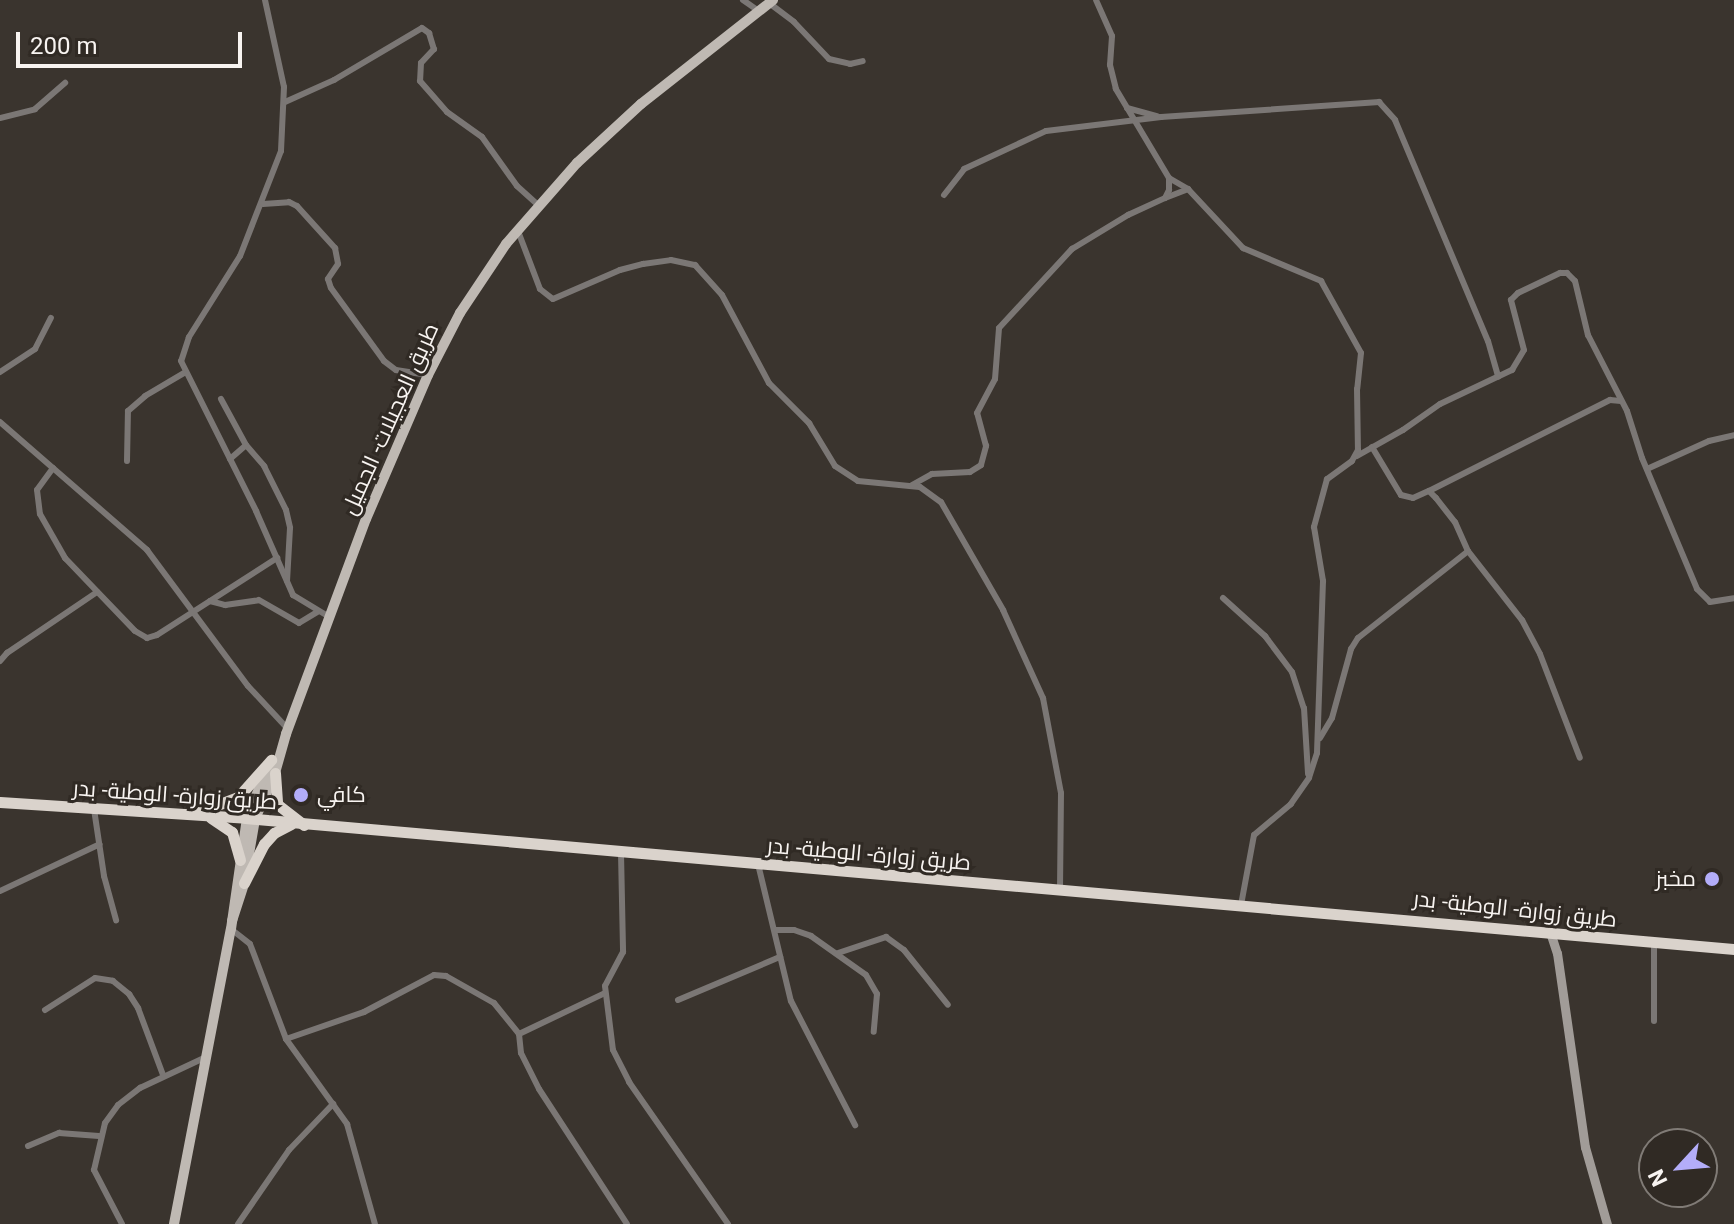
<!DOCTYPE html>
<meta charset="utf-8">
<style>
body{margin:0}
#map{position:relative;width:1734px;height:1224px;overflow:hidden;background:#3a342e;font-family:Roboto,Cairo,sans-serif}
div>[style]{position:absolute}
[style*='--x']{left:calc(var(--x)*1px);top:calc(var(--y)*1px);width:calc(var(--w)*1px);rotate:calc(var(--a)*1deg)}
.street>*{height:6px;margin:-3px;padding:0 3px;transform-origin:3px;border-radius:3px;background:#7b7775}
.secondary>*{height:9px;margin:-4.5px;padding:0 4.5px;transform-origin:4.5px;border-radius:4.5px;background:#a19c98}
.primary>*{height:10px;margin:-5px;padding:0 5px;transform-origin:5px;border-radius:5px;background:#bfb9b3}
.highway>*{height:11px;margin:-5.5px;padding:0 5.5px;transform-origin:5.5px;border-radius:5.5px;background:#dad3cc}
.dots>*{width:22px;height:22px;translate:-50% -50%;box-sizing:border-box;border:4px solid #302a24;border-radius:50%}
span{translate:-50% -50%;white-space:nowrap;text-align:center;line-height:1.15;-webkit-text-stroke:6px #302a24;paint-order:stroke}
.street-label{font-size:22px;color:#f8f4f1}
.poi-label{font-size:22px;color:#f8f4f1}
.left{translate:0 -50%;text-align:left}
.right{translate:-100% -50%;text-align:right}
.north{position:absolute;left:1638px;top:1128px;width:80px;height:80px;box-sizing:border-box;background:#302a24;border:2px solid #807b76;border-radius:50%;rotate:244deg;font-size:22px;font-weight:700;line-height:32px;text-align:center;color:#f8f4f1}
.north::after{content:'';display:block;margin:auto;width:28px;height:36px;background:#b3adf9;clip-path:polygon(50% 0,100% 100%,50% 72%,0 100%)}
.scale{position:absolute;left:16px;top:32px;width:226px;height:36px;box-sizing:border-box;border:4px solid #f8f4f1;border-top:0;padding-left:10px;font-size:24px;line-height:28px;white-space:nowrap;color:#f8f4f1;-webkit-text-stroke:6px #302a24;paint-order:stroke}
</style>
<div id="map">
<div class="street">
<i style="--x:265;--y:0;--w:89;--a:77.7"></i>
<i style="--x:284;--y:87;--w:64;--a:92.7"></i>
<i style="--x:281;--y:151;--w:113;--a:111.3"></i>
<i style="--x:240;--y:256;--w:96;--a:122.2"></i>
<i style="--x:189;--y:337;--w:25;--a:108"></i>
<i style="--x:181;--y:361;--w:168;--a:63.4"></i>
<i style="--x:256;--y:511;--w:92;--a:66.2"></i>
<i style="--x:293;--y:595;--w:44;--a:31.2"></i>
<i style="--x:743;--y:0;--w:19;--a:35"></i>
<i style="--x:769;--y:3;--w:31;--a:37"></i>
<i style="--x:794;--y:22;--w:51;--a:46.6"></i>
<i style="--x:829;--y:59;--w:22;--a:13"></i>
<i style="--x:850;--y:64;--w:13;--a:-13"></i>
<i style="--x:285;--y:102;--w:54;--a:-24.2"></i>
<i style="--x:334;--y:80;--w:102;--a:-30.6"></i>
<i style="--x:422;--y:28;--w:9;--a:36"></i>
<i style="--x:429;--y:33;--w:17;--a:73"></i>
<i style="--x:434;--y:49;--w:19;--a:133"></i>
<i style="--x:421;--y:63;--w:18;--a:93"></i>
<i style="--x:420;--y:81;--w:41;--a:48.9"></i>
<i style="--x:447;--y:112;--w:43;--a:35.5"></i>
<i style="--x:482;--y:137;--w:60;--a:54.5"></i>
<i style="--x:517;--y:186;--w:28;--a:42"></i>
<i style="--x:1127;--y:108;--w:31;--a:15"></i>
<i style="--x:0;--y:118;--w:36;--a:-14"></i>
<i style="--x:35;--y:109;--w:40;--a:-41"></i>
<i style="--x:1169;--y:178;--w:22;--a:30"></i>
<i style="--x:1188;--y:189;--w:81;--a:47"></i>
<i style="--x:1243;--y:248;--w:85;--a:22.9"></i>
<i style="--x:1321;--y:281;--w:82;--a:60.9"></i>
<i style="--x:1361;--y:353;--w:36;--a:96"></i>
<i style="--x:1357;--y:389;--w:61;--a:89.1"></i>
<i style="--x:1358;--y:450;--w:13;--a:119"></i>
<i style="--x:1352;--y:461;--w:31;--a:144"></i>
<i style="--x:1327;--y:479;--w:50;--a:105.2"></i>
<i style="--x:1314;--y:527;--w:55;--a:80.5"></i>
<i style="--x:1323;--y:581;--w:172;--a:92"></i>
<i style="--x:1317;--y:753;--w:26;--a:108"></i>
<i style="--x:1309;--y:778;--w:32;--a:125"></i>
<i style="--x:1291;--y:804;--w:48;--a:140"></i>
<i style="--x:1254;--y:835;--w:71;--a:100.5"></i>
<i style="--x:944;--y:195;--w:33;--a:-52"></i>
<i style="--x:964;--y:169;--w:90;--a:-24.9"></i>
<i style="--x:1046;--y:131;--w:116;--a:-6.9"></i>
<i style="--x:1161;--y:117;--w:219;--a:-3.9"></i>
<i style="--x:1379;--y:102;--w:24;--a:48"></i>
<i style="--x:1395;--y:120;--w:240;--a:67.2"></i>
<i style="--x:1488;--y:341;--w:37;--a:74"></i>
<i style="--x:1165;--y:198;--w:25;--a:-21"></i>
<i style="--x:263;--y:204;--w:26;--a:-4"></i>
<i style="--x:289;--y:202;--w:9;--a:27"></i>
<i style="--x:297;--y:206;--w:57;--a:47.9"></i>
<i style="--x:335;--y:248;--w:16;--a:79"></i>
<i style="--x:338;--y:264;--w:18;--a:124"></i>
<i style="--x:328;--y:279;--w:9;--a:72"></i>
<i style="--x:331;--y:288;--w:90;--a:54"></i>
<i style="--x:384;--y:361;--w:15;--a:37"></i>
<i style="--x:396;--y:370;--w:32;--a:9"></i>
<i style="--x:518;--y:231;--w:62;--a:69.2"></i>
<i style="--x:540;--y:289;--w:16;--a:38"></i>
<i style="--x:553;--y:299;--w:73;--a:-23.4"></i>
<i style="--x:620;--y:270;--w:24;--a:-15"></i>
<i style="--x:643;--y:264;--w:28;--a:-8"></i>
<i style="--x:671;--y:260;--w:25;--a:12"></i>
<i style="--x:695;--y:265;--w:40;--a:48"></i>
<i style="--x:722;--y:295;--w:100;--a:61.9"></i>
<i style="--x:769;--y:383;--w:57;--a:45"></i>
<i style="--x:809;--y:423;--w:50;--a:58.8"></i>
<i style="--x:835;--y:466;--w:27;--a:33"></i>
<i style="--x:858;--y:481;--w:62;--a:5.5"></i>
<i style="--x:920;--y:487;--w:26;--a:36"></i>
<i style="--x:941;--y:502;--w:125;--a:60.1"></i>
<i style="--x:1003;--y:610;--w:97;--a:65.6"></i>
<i style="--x:1043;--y:698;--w:97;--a:79.3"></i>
<i style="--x:1061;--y:793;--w:97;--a:90.6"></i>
<i style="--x:0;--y:372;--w:42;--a:-33.3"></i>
<i style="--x:35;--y:349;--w:35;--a:-63"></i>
<i style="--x:221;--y:399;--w:52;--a:61.5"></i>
<i style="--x:246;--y:445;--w:28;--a:49"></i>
<i style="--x:264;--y:466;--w:49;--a:63.4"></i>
<i style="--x:286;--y:510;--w:18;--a:77"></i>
<i style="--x:290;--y:528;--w:53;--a:93.2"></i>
<i style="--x:0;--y:422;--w:195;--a:41"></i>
<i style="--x:147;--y:550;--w:169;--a:53.4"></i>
<i style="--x:248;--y:686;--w:59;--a:47.1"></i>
<i style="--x:1372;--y:447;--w:56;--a:58.9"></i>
<i style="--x:1401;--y:495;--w:12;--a:14"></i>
<i style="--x:1413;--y:498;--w:17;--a:-24"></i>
<i style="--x:1429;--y:491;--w:10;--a:45"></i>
<i style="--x:1436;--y:498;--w:31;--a:52"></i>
<i style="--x:1455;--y:522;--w:32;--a:66"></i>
<i style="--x:1468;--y:551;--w:88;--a:52"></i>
<i style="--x:1522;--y:620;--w:38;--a:62"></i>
<i style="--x:1540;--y:654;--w:111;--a:69"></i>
<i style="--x:1357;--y:456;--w:53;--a:-29.5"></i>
<i style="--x:1403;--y:430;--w:45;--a:-35.1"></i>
<i style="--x:1440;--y:404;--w:80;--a:-25.3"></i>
<i style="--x:1512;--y:370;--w:23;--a:-59"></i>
<i style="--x:1524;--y:350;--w:52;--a:-104.6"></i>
<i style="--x:1511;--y:300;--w:10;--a:-45"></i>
<i style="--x:1518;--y:293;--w:47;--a:-25.5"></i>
<i style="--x:1560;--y:273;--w:7;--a:0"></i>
<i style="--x:1567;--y:273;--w:11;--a:45"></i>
<i style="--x:1575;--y:281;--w:56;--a:76.5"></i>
<i style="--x:1588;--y:335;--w:85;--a:62.8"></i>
<i style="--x:1627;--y:411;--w:49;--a:72.3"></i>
<i style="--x:1642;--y:458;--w:142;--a:67.2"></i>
<i style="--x:1697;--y:589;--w:18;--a:45"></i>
<i style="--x:1710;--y:602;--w:24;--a:-9"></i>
<i style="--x:230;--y:459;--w:21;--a:-41"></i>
<i style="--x:127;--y:461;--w:50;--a:-88.9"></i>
<i style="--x:128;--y:411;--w:23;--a:-41"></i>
<i style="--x:145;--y:396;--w:45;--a:-30.5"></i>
<i style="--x:53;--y:468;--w:27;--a:126"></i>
<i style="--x:37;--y:490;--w:24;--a:83"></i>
<i style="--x:40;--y:514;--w:51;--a:60.4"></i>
<i style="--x:65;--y:558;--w:101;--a:46.2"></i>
<i style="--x:135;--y:631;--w:14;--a:30"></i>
<i style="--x:147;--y:638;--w:10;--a:-17"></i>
<i style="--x:157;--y:635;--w:143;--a:-32.7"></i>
<i style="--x:1647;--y:469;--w:68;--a:-24.3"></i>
<i style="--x:1709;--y:441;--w:26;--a:-13"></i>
<i style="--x:912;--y:485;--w:23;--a:-29"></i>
<i style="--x:932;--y:474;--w:38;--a:-3"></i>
<i style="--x:970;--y:472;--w:13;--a:-32"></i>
<i style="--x:981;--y:465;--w:20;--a:-75"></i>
<i style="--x:986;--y:446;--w:34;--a:-105"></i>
<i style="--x:977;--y:413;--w:38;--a:-62"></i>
<i style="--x:995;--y:379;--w:51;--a:-85.5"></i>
<i style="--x:999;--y:328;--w:108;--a:-47.3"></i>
<i style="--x:1072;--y:249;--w:66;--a:-31.3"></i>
<i style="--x:1128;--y:215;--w:41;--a:-24.7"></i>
<i style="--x:1165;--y:198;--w:9;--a:-63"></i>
<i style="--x:1169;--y:190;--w:12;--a:-90"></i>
<i style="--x:1169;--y:178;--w:104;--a:-120.8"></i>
<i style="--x:1116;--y:89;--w:25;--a:-104"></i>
<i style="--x:1110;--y:65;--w:29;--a:-86"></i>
<i style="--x:1112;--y:36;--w:39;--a:-114"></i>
<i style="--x:1429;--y:491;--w:203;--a:-26.7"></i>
<i style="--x:1610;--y:400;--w:11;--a:5"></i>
<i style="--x:1223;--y:598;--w:57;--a:42.1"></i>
<i style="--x:1265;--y:636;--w:45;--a:53.1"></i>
<i style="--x:1292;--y:672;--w:38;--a:72"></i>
<i style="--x:1304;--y:708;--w:66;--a:86.5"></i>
<i style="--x:210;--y:601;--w:16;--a:15"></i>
<i style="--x:225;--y:605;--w:34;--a:-8"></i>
<i style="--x:259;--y:600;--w:46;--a:29.9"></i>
<i style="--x:299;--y:623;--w:21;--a:-31"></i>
<i style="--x:0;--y:661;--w:11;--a:-49"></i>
<i style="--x:7;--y:653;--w:109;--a:-34.1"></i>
<i style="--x:1320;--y:738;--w:23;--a:-59"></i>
<i style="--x:1332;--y:718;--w:72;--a:-74.6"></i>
<i style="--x:1351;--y:649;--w:13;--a:-58"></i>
<i style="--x:1358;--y:638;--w:140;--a:-38.3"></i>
<i style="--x:94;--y:809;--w:68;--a:81.5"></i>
<i style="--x:104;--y:876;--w:46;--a:74.7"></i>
<i style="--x:621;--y:853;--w:99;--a:88.8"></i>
<i style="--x:623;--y:952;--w:38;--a:118"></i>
<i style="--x:605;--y:986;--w:64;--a:82.9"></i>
<i style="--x:613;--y:1050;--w:36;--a:63"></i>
<i style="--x:629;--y:1082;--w:173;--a:55.1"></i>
<i style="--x:758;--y:864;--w:141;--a:76.5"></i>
<i style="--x:791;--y:1001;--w:140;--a:62.7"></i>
<i style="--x:0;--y:891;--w:110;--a:-25.2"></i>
<i style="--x:231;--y:929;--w:24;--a:38"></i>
<i style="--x:250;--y:944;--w:102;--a:69.2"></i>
<i style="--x:286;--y:1039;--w:105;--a:54.3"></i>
<i style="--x:347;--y:1124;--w:104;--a:74.4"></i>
<i style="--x:775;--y:930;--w:19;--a:0"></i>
<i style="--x:794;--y:930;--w:18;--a:19"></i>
<i style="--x:811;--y:936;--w:67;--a:35.3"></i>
<i style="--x:866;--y:975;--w:22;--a:60"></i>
<i style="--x:877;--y:994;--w:38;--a:95"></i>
<i style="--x:838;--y:953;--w:51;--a:-18.4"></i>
<i style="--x:886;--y:937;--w:22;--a:36"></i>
<i style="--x:904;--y:950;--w:70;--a:51.3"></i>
<i style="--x:678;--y:1000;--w:111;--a:-22.9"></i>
<i style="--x:45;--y:1010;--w:59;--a:-32.6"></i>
<i style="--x:95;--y:978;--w:18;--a:9"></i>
<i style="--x:113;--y:981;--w:21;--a:39"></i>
<i style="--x:129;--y:994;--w:17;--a:57"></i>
<i style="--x:138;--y:1008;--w:72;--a:69.5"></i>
<i style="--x:1654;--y:1021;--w:78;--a:-90"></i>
<i style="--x:519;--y:1034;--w:95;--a:-25.5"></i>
<i style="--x:286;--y:1039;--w:83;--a:-19.1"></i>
<i style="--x:364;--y:1012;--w:79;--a:-27.9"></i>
<i style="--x:434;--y:975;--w:12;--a:5"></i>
<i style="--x:446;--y:976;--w:55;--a:29.4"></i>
<i style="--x:494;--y:1003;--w:40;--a:51"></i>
<i style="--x:519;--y:1034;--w:19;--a:84"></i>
<i style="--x:521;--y:1053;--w:40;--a:63.4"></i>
<i style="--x:539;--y:1089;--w:161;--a:56.9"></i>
<i style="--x:28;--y:1146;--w:34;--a:-23"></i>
<i style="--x:59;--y:1133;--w:40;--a:4.3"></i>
<i style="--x:122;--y:1224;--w:61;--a:-117.4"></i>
<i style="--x:94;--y:1170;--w:48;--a:-76.8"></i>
<i style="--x:105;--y:1123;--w:22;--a:-54"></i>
<i style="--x:118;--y:1105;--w:28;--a:-38"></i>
<i style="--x:140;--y:1088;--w:73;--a:-25.2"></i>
<i style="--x:238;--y:1224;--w:90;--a:-55.4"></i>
<i style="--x:289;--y:1150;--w:64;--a:-46.3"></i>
</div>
<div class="secondary">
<i style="--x:1550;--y:932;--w:22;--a:72"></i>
<i style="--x:1557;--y:953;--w:196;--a:81.8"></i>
<i style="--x:1585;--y:1147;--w:80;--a:74.1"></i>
</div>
<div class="primary">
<i style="--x:232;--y:921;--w:40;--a:-72"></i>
<i style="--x:244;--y:883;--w:65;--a:-80.2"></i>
<i style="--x:255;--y:819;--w:50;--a:-66.5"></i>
<i style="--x:275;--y:773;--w:41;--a:-74.2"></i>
<i style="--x:286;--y:734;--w:229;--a:-69.6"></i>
<i style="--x:366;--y:519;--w:157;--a:-66.7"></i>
<i style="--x:428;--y:375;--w:70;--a:-62.7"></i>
<i style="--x:460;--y:313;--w:83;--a:-56.3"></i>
<i style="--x:506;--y:244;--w:108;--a:-48.8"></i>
<i style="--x:577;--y:163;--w:87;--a:-42.7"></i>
<i style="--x:641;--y:104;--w:168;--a:-38.2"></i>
<i style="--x:174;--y:1224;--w:300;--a:-79.1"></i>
<i style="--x:231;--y:929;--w:112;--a:-81.8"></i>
<i style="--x:247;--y:818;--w:58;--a:-67.8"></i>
</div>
<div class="highway">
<i style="--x:275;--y:773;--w:31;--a:86"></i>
<i style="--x:277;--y:804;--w:34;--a:38"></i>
<i style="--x:0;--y:802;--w:246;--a:3.7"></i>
<i style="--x:245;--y:818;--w:1495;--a:5.03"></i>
<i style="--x:199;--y:812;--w:42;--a:-21"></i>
<i style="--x:238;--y:797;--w:50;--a:-48.3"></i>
<i style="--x:211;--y:818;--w:25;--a:34"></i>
<i style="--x:232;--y:832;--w:29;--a:74"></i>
<i style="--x:244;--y:883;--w:44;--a:-62.9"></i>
<i style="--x:264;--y:844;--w:15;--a:-48"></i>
<i style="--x:274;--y:833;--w:19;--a:-28"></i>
</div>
<div class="dots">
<i style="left:301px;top:795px;background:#b3adf9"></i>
<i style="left:1712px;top:879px;background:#b3adf9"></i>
</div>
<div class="street-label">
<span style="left:390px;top:419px;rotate:-66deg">طريق العجيلات- الجميل</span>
<span style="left:175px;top:795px;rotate:4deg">طريق زوارة- الوطية- بدر</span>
<span style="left:869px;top:854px;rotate:5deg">طريق زوارة- الوطية- بدر</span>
<span style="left:1515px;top:909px;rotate:6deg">طريق زوارة- الوطية- بدر</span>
</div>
<div class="poi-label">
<span class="left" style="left:317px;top:795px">كافي</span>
<span class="right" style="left:1696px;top:879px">مخبز</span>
</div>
<div class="north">N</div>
<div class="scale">200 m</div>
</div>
